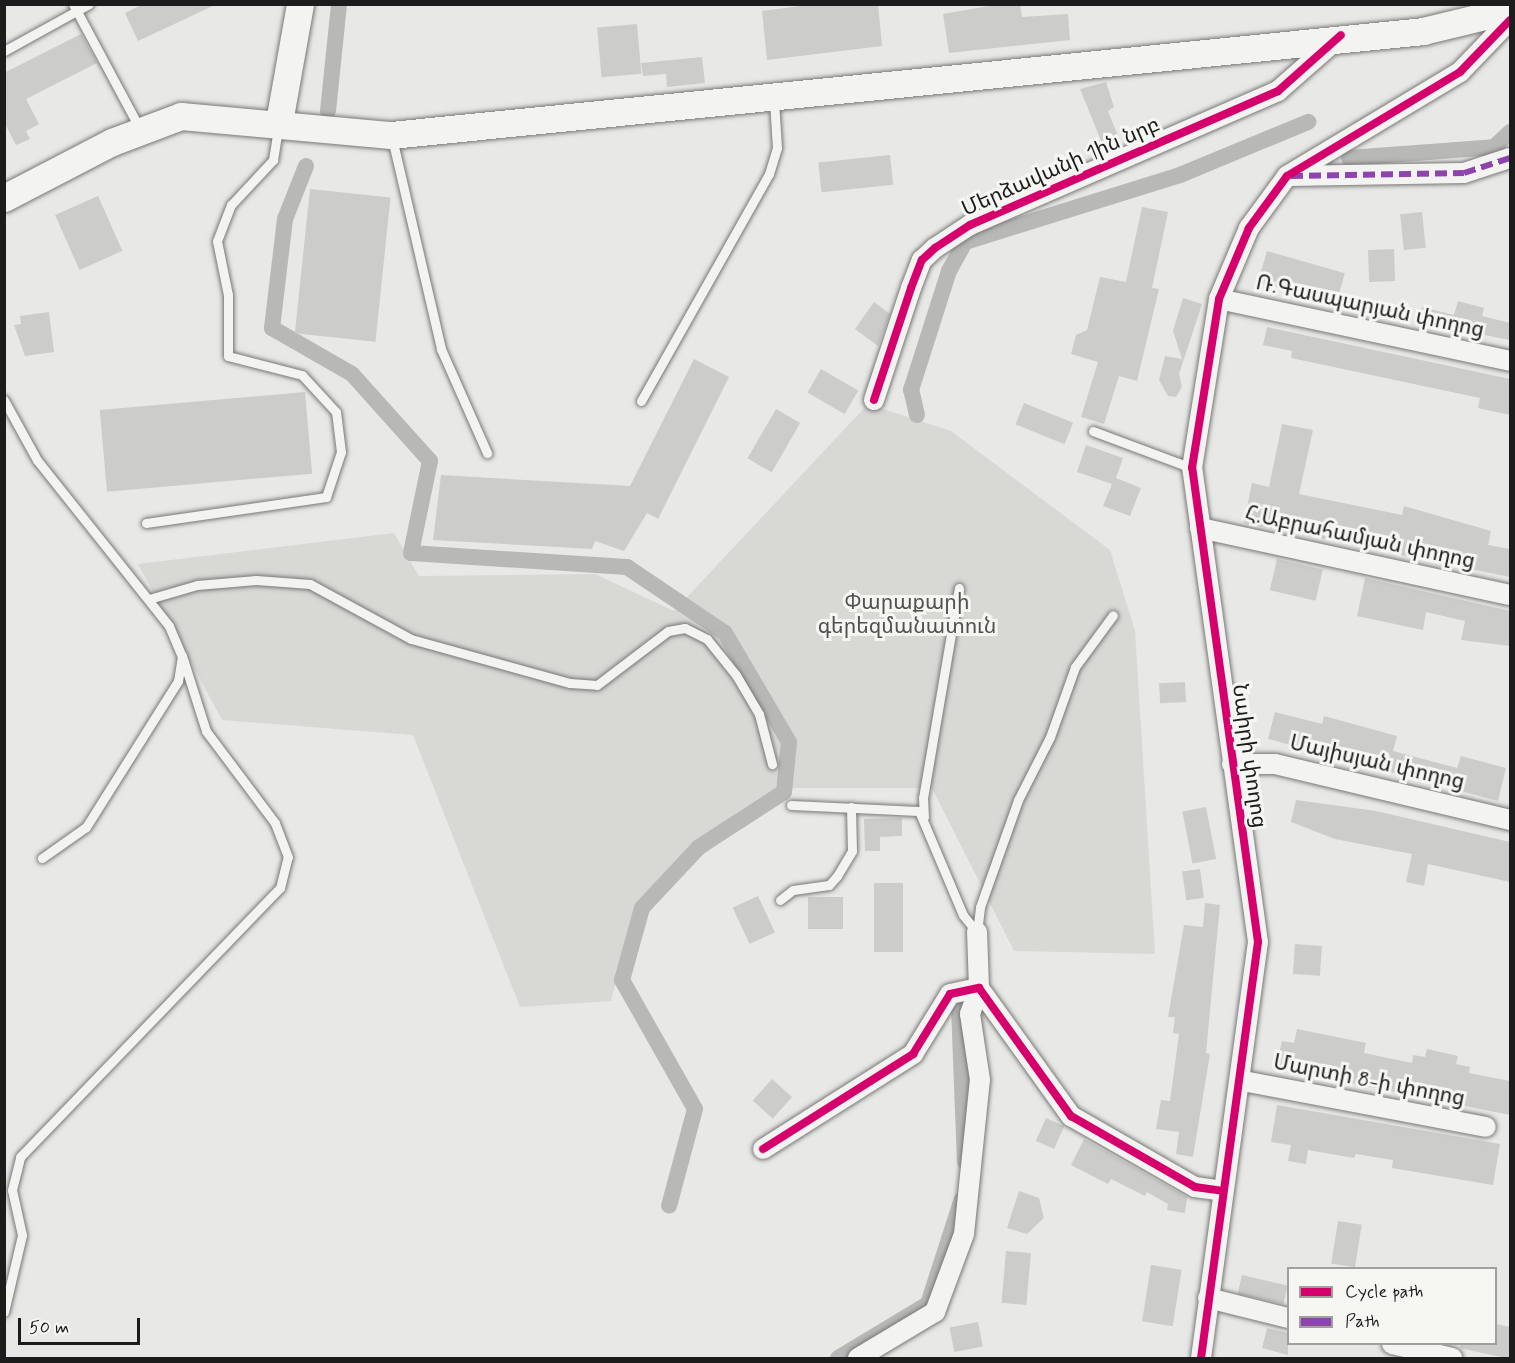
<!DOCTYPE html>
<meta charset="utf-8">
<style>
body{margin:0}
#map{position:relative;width:1515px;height:1363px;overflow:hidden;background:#e8e8e6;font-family:Mynerve,"Noto Sans Armenian",sans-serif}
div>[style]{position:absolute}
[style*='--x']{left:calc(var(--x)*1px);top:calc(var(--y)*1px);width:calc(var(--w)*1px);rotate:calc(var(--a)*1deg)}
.built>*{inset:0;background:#d8d8d5}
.canal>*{height:16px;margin:-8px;padding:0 8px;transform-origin:8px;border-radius:8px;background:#b8b8b6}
.building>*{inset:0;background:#ccccca;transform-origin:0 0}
.roads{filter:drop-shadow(0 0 2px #787877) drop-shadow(0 0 2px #787877)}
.lane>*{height:9px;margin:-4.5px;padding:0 4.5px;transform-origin:4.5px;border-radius:4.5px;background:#f3f3f1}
.street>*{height:20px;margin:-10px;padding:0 10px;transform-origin:10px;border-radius:10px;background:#f3f3f1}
.secondary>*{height:27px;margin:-13.5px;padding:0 13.5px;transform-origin:13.5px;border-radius:13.5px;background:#f3f3f1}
.quiet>*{height:6px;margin-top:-3px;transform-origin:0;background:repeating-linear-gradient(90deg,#8e44ad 0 12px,transparent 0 18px)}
.cycleway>*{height:8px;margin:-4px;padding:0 4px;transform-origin:4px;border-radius:4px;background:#d6006c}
span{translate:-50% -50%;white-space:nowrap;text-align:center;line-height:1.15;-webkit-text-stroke:6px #f6f6f2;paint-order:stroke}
.street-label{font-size:21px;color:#1c1c1c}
.park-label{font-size:21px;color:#51514f}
.frame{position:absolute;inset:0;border:6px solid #1c1c1c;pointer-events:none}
.legend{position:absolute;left:1287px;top:1267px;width:210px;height:78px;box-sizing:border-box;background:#f6f6f2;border:2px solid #9f9f9c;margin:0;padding:8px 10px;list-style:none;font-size:18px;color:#1c1c1c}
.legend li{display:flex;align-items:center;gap:12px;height:30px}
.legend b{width:30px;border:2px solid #9f9f9c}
.scale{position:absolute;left:18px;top:1318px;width:122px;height:27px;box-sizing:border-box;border:3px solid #1c1c1c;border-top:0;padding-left:8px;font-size:18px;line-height:21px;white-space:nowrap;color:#1c1c1c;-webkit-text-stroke:4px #f6f6f2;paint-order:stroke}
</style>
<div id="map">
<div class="built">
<i style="clip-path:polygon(868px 404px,951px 431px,1110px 550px,1135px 631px,1155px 954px,1014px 951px,932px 788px,794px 788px,635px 905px,611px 1001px,520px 1007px,413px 735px,222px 720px,138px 564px,394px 533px,419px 576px,595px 574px,674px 611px)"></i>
</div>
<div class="canal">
<i style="--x:328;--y:111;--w:108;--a:-84.1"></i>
<i style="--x:1349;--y:158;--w:145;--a:-4.3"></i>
<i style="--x:1494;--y:147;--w:22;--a:-43"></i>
<i style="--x:306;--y:166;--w:57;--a:111.6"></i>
<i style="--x:285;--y:219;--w:110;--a:96.8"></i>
<i style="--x:272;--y:328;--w:92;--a:29.9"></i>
<i style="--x:352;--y:374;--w:117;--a:48.1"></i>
<i style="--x:430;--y:461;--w:94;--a:101.7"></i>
<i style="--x:411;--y:553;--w:216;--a:3.7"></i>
<i style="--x:627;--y:567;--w:118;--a:34"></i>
<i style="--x:725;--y:633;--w:126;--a:59.6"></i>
<i style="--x:789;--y:742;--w:50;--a:95.7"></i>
<i style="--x:784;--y:792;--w:101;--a:147.1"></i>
<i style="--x:699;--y:847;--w:83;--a:133.1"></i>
<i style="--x:642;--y:908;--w:75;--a:105.5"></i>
<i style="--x:622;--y:980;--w:148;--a:60.5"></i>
<i style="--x:695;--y:1109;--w:100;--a:105"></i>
<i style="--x:917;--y:415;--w:26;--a:-103"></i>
<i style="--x:911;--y:390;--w:125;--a:-72.3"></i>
<i style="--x:949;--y:271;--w:33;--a:-61"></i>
<i style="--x:965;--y:242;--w:225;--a:-17.3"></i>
<i style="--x:1180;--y:175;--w:139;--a:-22.5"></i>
<i style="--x:959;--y:1007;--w:155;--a:87.8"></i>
<i style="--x:838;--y:1358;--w:105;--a:-31"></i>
<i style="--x:928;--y:1304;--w:110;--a:-72.1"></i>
</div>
<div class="building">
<i style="clip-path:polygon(143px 4px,217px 4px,138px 41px,125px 13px)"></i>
<i style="clip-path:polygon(816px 4px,878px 4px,882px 46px,767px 60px,762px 11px)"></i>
<i style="clip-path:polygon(1000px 4px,1020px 4px,1022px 17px,1068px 14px,1070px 40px,949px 53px,943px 14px)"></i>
<i style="left:637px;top:24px;width:50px;height:40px;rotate:85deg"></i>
<i style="clip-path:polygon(81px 34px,97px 63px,26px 99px,39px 124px,26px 131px,30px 139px,16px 145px,4px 122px,4px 73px)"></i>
<i style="clip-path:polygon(702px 57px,705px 83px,667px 87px,666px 74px,643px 76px,641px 63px)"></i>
<i style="clip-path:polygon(1106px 82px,1114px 107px,1108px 111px,1120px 141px,1104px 148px,1080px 89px)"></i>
<i style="left:890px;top:155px;width:30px;height:72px;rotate:84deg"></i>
<i style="left:310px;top:189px;width:81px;height:145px;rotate:6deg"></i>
<i style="left:98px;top:196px;width:60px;height:47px;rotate:66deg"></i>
<i style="clip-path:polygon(1142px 207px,1168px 212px,1152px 288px,1159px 289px,1137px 381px,1119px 376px,1104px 424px,1081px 417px,1098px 362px,1071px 354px,1076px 335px,1087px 330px,1100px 277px,1126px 282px)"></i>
<i style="left:1422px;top:212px;width:36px;height:22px;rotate:84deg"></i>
<i style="left:1394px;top:249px;width:32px;height:26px;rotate:88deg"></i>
<i style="left:1267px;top:251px;width:81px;height:32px;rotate:16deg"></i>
<i style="clip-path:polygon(1183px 298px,1202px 304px,1179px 374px,1182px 387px,1176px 397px,1168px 396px,1159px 380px,1165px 356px,1182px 359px,1173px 331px)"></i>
<i style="clip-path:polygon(1458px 301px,1484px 308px,1482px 316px,1510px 323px,1510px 340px,1418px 322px,1422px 307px,1454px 315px)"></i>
<i style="clip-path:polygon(874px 302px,890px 314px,878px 346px,855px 329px)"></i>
<i style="clip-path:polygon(49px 312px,54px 352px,25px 356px,14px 325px,21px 324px,20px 316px)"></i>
<i style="clip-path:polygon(1267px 327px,1510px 379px,1510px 415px,1478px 408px,1480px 398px,1291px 358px,1292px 351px,1263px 345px)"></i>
<i style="clip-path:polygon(694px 359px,729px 377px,658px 519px,647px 513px,624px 551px,595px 541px,592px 549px,433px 540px,441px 475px,630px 486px)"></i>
<i style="left:821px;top:369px;width:43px;height:27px;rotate:30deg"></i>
<i style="left:305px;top:392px;width:82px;height:206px;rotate:85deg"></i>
<i style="left:1024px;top:403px;width:53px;height:23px;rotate:22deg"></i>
<i style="left:776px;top:409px;width:28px;height:57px;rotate:30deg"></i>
<i style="clip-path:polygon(1282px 424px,1313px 430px,1299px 494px,1402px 515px,1404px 506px,1491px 531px,1488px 545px,1510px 549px,1510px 577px,1244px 523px,1252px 483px,1269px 487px)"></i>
<i style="clip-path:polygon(1086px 445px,1123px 458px,1116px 478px,1141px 488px,1130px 516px,1103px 506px,1112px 484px,1077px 472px)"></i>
<i style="left:1277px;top:559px;width:47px;height:32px;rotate:13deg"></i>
<i style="clip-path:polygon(1365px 578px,1510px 611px,1510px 646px,1461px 640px,1465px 621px,1426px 612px,1423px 630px,1357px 616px)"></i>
<i style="left:1185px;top:682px;width:20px;height:26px;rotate:87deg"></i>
<i style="clip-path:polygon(1275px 712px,1322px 724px,1324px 716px,1397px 736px,1393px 751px,1457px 768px,1461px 756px,1506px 768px,1498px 801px,1268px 739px)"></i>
<i style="clip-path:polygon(1296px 800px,1376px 811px,1510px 842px,1510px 882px,1428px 864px,1424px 886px,1406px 882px,1412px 854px,1335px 839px,1291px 822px)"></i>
<i style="left:1206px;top:807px;width:53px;height:24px;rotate:79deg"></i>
<i style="clip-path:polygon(902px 818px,902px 836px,880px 837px,880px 851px,865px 851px,864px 819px)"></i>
<i style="left:1200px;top:869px;width:29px;height:18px;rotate:82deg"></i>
<i style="left:874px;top:883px;width:29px;height:69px"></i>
<i style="left:758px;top:896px;width:40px;height:28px;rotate:65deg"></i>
<i style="left:808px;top:897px;width:35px;height:32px"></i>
<i style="clip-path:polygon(1205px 903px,1220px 905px,1206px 1053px,1210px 1054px,1193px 1157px,1176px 1154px,1179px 1132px,1156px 1129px,1161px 1100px,1170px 1101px,1179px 1034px,1173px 1033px,1175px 1017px,1168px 1017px,1184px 925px,1203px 927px)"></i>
<i style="left:1295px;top:944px;width:27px;height:30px;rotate:4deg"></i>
<i style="clip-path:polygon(1297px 1029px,1366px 1043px,1364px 1053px,1412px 1063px,1413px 1055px,1425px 1057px,1427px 1049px,1458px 1056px,1456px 1064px,1470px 1067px,1469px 1073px,1510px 1081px,1510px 1115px,1276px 1068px,1282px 1041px,1294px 1043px)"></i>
<i style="left:772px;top:1079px;width:27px;height:29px;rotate:42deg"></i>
<i style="clip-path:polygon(1277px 1105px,1500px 1144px,1493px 1185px,1392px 1168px,1393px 1160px,1356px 1154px,1354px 1158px,1308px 1150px,1306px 1164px,1288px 1161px,1291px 1145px,1271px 1142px)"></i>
<i style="left:1046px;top:1118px;width:20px;height:25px;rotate:24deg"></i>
<i style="clip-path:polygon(1084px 1139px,1187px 1197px,1185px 1213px,1167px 1210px,1168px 1204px,1147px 1192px,1145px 1196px,1111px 1179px,1108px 1184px,1071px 1165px)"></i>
<i style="clip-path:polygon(1019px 1191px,1039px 1198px,1044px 1218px,1027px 1234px,1007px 1228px)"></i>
<i style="left:1338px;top:1221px;width:24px;height:43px;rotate:9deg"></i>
<i style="left:1006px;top:1251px;width:25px;height:52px;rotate:5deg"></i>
<i style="left:1151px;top:1265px;width:31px;height:57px;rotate:9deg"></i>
<i style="left:1242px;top:1275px;width:47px;height:19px;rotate:13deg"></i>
<i style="left:978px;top:1322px;width:25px;height:29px;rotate:79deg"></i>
<i style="clip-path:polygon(1496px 1324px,1510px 1327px,1510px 1359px,1460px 1348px,1461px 1344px,1496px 1344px)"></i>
<i style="clip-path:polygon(1267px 1328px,1288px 1333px,1288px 1355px,1262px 1348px)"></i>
</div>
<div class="roads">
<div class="lane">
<i style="--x:73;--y:4;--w:142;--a:61.8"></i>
<i style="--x:4;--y:51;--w:97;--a:-28.9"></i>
<i style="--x:392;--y:138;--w:217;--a:76.9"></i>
<i style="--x:441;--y:349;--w:114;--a:66.1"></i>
<i style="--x:4;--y:400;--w:68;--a:61.2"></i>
<i style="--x:37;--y:460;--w:212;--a:51.5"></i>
<i style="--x:169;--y:626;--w:33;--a:67"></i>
<i style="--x:182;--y:656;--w:25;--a:99"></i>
<i style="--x:178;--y:681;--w:173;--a:122.2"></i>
<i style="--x:86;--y:827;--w:54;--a:144.8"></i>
<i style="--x:641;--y:401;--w:261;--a:-60.6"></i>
<i style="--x:769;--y:174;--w:27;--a:-73"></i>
<i style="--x:777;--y:148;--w:48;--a:-93.6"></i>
<i style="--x:1093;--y:431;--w:106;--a:20.5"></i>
<i style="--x:146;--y:523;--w:182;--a:-8.2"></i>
<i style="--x:326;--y:497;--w:47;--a:-71.6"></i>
<i style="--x:341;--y:452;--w:40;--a:-97.1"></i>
<i style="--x:336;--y:412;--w:50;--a:-132.6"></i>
<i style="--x:302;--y:375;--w:76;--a:-165.6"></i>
<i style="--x:228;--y:356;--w:61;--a:-90"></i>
<i style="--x:228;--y:295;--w:55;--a:-101.5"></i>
<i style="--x:217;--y:241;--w:39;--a:-69"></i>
<i style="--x:231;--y:205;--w:62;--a:-47"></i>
<i style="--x:273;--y:160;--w:32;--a:-81"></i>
<i style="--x:149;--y:599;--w:50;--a:-16.3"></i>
<i style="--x:197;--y:585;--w:59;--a:-4.8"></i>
<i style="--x:256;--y:580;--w:54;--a:4.2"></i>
<i style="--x:310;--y:584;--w:115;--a:28.6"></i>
<i style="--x:411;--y:639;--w:165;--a:15.5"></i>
<i style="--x:570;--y:683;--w:27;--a:4"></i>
<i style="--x:597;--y:685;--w:89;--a:-37.3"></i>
<i style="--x:668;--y:631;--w:17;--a:-10"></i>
<i style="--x:685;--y:628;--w:25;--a:27"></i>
<i style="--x:707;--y:639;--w:46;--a:51.1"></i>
<i style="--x:736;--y:675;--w:45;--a:59.5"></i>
<i style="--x:759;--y:714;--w:52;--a:75.4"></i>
<i style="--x:791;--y:805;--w:128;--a:2.7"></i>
<i style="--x:919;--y:811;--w:113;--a:67.1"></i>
<i style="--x:963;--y:915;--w:22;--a:51"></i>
<i style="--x:924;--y:817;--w:19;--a:-93"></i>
<i style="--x:923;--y:798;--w:213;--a:-80.3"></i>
<i style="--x:780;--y:900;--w:16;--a:-38"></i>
<i style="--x:793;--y:890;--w:36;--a:-8"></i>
<i style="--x:829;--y:885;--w:12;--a:-48"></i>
<i style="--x:837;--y:876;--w:29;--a:-59"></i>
<i style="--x:852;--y:851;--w:44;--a:-91.3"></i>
<i style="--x:977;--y:932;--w:25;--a:-83"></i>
<i style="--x:980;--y:907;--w:114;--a:-70.4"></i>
<i style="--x:1018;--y:800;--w:71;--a:-63.1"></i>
<i style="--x:1050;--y:737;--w:74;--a:-70.3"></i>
<i style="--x:1075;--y:667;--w:64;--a:-53.8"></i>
<i style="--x:4;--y:1312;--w:79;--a:-76.8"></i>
<i style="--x:22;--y:1235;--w:46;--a:-102.5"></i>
<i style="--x:12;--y:1190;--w:34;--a:-76"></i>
<i style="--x:20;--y:1157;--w:374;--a:-46"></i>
<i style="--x:280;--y:888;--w:32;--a:-76"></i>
<i style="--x:288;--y:857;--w:36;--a:-111"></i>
<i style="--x:275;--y:823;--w:115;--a:-126.9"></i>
<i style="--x:206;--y:731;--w:79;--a:-107.7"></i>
</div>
<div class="street">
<i style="--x:1288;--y:176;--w:176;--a:-1"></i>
<i style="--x:1464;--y:173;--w:48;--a:-18.1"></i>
<i style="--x:1219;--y:299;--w:298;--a:12"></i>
<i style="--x:874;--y:400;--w:118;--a:-71.7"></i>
<i style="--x:911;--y:288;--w:30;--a:-69"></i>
<i style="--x:922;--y:260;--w:18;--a:-43"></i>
<i style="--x:935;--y:248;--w:42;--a:-33.3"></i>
<i style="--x:970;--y:225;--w:336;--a:-23.5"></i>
<i style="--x:1278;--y:91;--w:79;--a:-41.4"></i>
<i style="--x:1200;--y:528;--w:317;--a:12.2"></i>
<i style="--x:1232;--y:764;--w:43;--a:0"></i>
<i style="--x:1275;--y:764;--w:242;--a:13.4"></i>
<i style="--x:1243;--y:1081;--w:247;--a:10.7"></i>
<i style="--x:763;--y:1149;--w:178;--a:-32.3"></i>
<i style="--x:913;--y:1054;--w:70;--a:-58.3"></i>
<i style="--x:950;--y:994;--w:30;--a:-12"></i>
<i style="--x:979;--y:988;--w:158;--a:54.3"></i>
<i style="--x:1071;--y:1116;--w:143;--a:29.8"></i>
<i style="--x:1195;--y:1187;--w:28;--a:8"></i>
<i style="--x:1208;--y:1298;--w:82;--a:14"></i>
<i style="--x:1392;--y:1344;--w:62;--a:13.1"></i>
<i style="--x:858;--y:1358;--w:90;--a:-30.9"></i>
<i style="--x:935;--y:1312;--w:83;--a:-69.6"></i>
<i style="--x:964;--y:1234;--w:155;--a:-84.1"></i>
<i style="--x:980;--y:1080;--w:67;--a:-98.6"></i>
<i style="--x:970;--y:1014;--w:28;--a:-71"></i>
<i style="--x:979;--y:988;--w:56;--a:-92"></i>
<i style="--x:1201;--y:1358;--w:420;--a:-82.2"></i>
<i style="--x:1258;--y:942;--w:479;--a:-97.9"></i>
<i style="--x:1192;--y:468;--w:171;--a:-80.9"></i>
<i style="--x:1219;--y:299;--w:77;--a:-67.1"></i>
<i style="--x:1249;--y:228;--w:64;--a:-53.8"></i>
<i style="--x:1287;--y:176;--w:202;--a:-31"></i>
<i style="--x:1460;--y:72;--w:72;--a:-46.1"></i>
</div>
<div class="secondary">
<i style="--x:279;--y:122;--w:120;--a:-79.9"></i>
<i style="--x:4;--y:198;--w:122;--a:-27.4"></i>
<i style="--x:112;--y:142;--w:74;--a:-20.6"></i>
<i style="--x:181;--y:116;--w:211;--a:5.2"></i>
<i style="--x:391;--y:135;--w:1037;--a:-5.75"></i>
<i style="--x:1423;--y:31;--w:89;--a:-13.6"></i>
</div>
</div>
<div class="quiet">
<i style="--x:1291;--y:176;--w:173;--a:-1"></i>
<i style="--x:1464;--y:173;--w:48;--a:-18.1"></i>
</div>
<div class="cycleway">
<i style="--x:874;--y:400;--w:118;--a:-71.7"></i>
<i style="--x:911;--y:288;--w:30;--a:-69"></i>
<i style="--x:922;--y:260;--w:18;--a:-43"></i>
<i style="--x:935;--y:248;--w:42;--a:-33.3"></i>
<i style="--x:970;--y:225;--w:336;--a:-23.5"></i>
<i style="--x:1278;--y:91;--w:84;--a:-41.6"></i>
<i style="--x:763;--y:1149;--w:178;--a:-32.3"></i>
<i style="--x:913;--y:1054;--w:70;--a:-58.3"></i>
<i style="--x:950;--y:994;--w:30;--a:-12"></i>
<i style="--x:979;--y:988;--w:158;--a:54.3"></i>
<i style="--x:1071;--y:1116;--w:143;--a:29.8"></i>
<i style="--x:1195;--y:1187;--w:28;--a:8"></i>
<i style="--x:1201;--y:1358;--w:420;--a:-82.2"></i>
<i style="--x:1258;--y:942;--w:479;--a:-97.9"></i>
<i style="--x:1192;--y:468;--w:171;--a:-80.9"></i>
<i style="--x:1219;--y:299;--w:77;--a:-67.1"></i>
<i style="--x:1249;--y:228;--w:64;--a:-53.8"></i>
<i style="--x:1287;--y:176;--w:202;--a:-31"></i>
<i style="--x:1460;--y:72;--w:72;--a:-46.1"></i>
</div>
<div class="street-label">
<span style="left:1061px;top:167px;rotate:-24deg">Մերձավանի 1ին նրբ</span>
<span style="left:1370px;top:307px;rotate:12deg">Ռ.Գասպարյան փողոց</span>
<span style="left:1360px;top:538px;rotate:12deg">Հ.Աբրահամյան փողոց</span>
<span style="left:1249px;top:756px;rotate:82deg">Նաիրի փողոց</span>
<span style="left:1377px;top:763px;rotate:13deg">Մայիսյան փողոց</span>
<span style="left:1369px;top:1081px;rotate:11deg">Մարտի 8-ի փողոց</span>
</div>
<div class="park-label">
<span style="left:907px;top:615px">Փարաքարի<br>գերեզմանատուն</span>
</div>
<div class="frame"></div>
<ul class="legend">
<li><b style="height:8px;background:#d6006c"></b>Cycle path</li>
<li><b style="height:8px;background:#8e44ad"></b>Path</li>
</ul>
<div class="scale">50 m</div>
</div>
